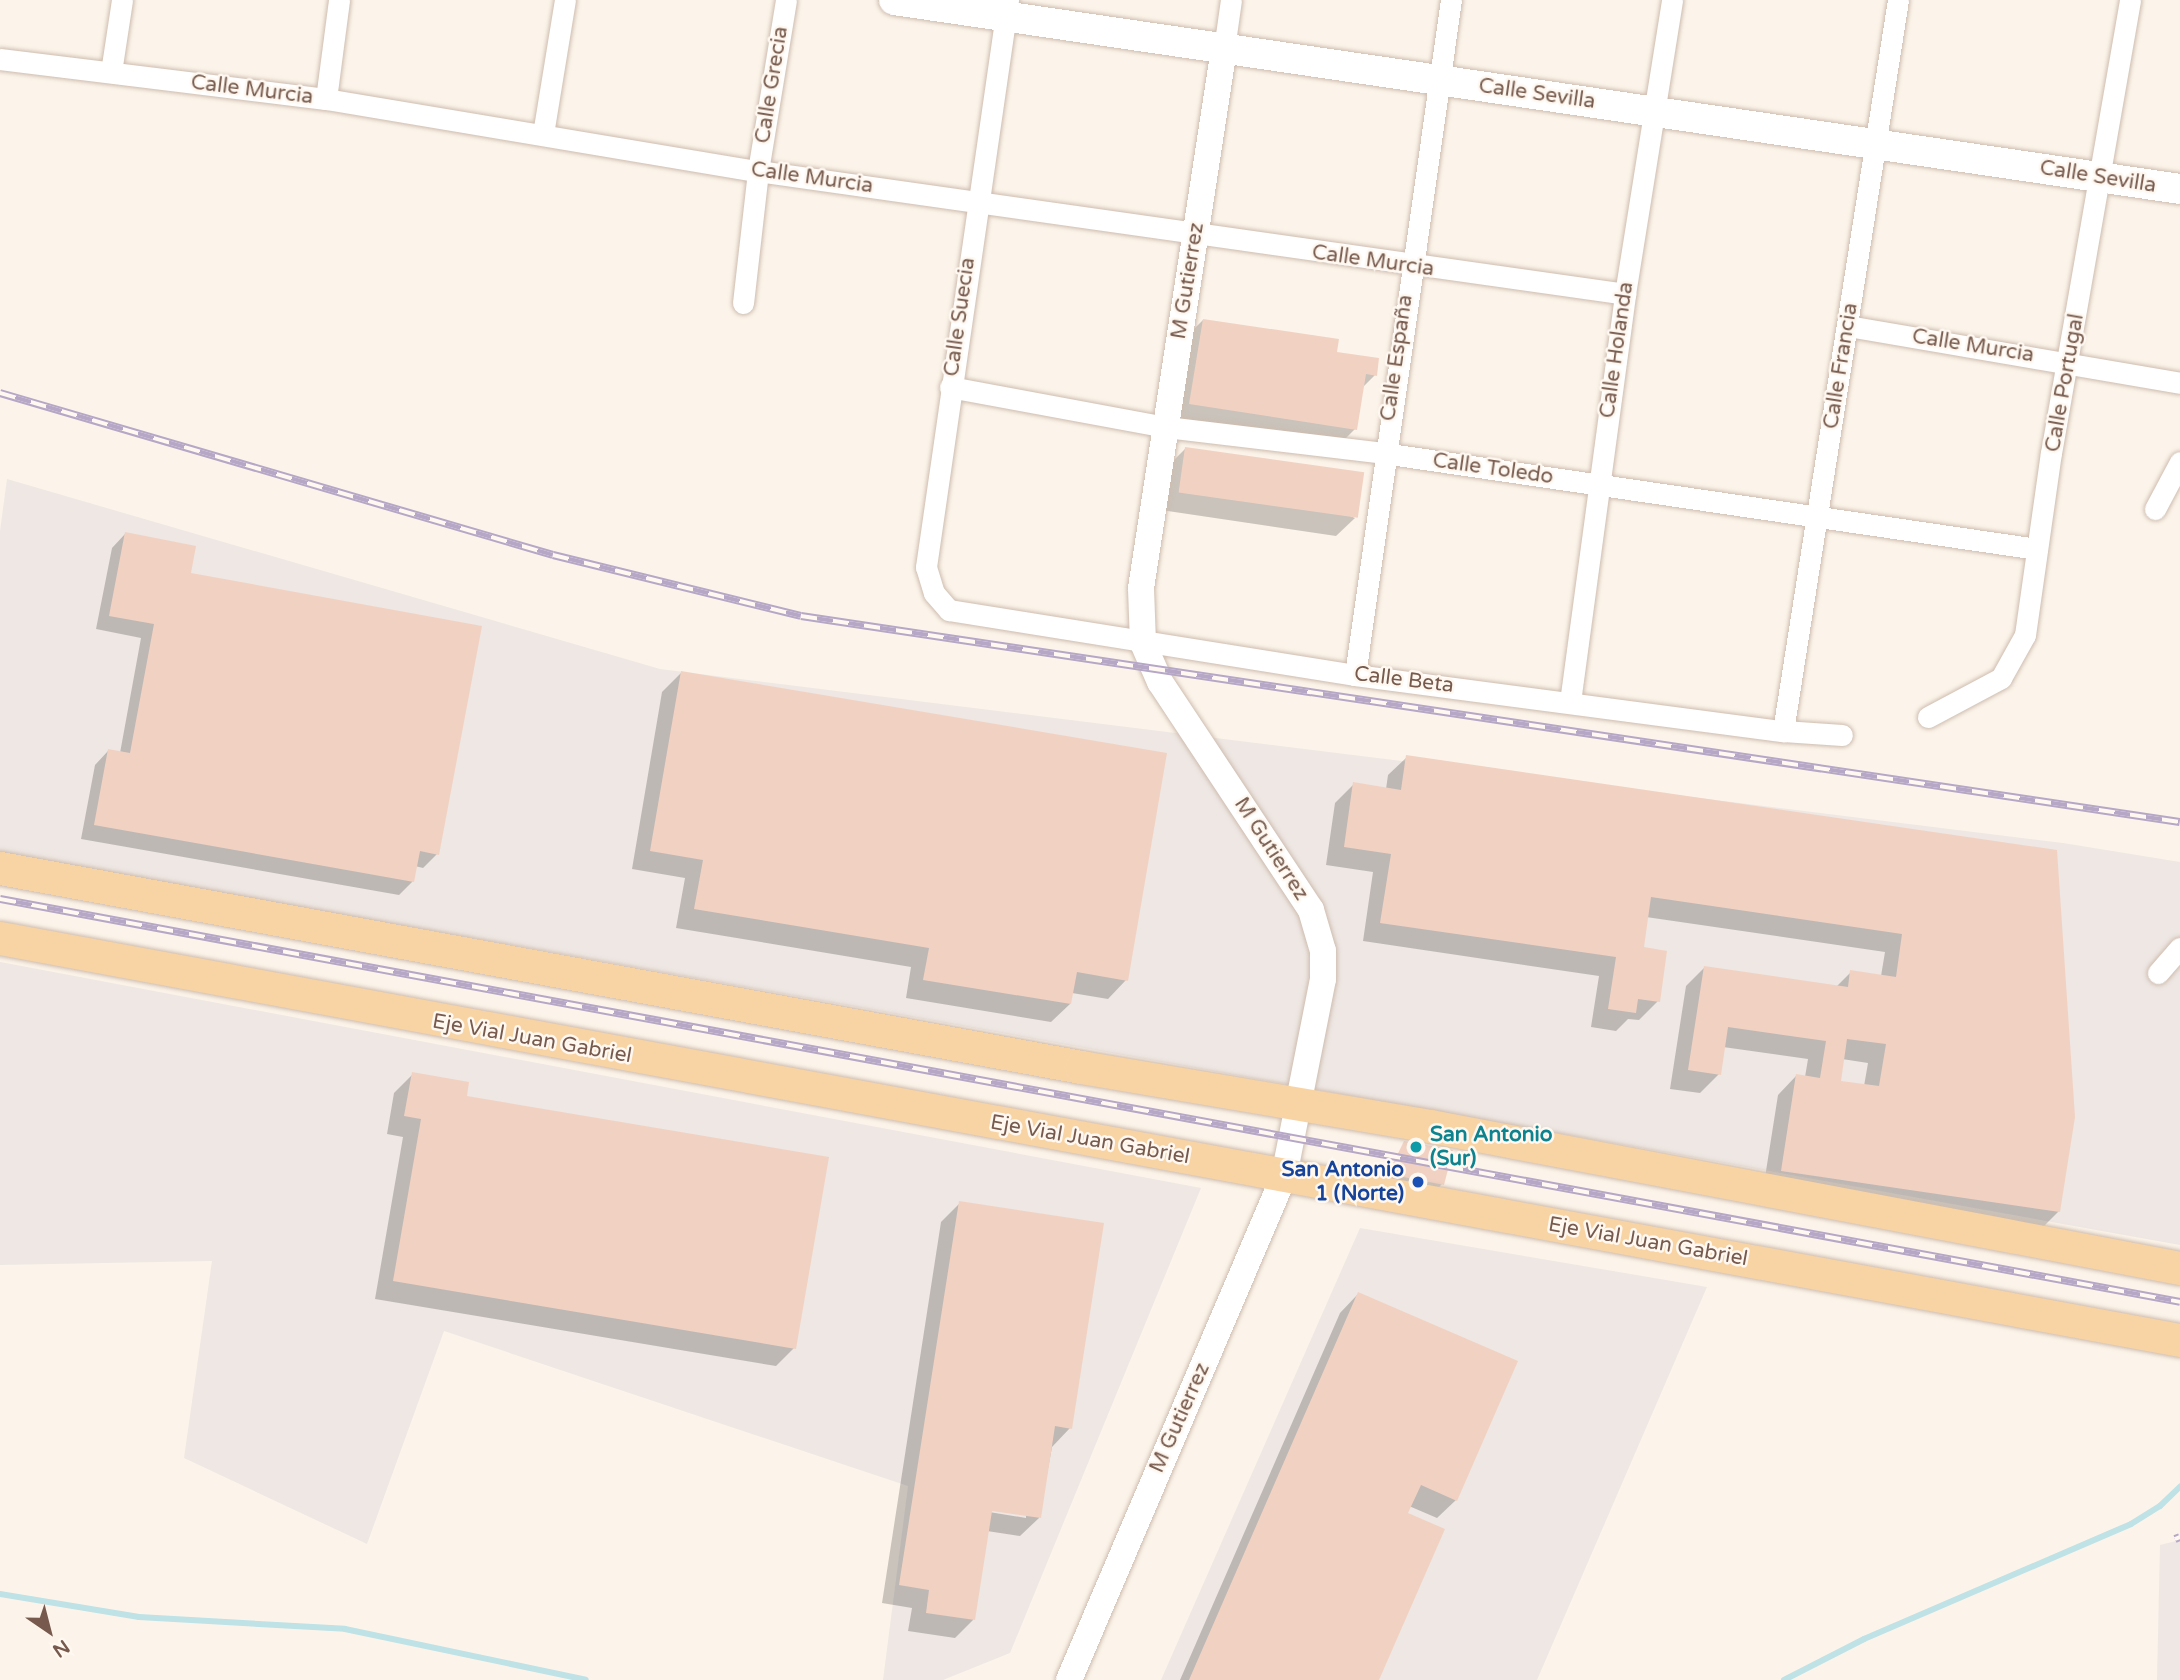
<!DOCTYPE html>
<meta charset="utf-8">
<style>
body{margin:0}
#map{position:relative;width:2180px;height:1680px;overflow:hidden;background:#fcf4ea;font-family:"Varela Round",sans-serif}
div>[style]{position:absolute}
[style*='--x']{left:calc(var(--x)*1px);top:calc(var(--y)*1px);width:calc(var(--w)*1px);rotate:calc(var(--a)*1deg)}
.industrial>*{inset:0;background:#eee7e3}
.shadow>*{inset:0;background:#0003}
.stream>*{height:6px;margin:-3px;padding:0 3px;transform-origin:3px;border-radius:3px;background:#bee2e6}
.building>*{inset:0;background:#f1d2c2;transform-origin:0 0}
.roads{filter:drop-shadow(0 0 2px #cebcaf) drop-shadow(0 0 2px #cebcaf)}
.minor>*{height:21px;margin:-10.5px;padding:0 10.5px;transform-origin:10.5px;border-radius:10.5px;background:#fff}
.tertiary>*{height:26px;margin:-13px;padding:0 13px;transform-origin:13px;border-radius:13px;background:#fff}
.secondary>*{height:30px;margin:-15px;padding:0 15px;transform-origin:15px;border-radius:15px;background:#fff}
.primary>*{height:33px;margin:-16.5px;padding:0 16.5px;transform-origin:16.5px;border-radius:16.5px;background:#f8d4a5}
.rail>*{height:8px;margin-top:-4px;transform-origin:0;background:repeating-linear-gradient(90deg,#fef8f1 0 16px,#b6a7c7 0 32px);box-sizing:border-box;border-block:2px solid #b6a7c7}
.dots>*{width:19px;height:19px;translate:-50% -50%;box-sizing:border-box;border:4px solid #fef8f1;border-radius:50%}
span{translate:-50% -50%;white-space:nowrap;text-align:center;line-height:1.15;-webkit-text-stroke:5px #fef8f1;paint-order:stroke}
.street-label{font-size:21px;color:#775a4d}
.culture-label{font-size:21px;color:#0d838f;font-weight:700}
.left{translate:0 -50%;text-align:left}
.transit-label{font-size:21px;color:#164399;font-weight:700}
.right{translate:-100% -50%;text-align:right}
.north{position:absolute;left:14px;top:1596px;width:70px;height:70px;-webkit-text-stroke:5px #fef8f1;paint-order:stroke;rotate:145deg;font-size:19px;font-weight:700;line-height:28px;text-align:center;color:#775a4d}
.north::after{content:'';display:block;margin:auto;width:24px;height:32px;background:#775a4d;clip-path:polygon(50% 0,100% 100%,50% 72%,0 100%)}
</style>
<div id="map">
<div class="industrial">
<i style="clip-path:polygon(7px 479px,660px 669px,2063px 843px,2180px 862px,2180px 1245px,0 853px,0 531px)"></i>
<i style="clip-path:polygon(0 962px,1201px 1188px,1010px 1653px,943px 1680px,883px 1680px,908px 1486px,444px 1331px,367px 1544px,184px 1458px,212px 1261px,0 1265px)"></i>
<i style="clip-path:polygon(1360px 1228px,1707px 1287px,1537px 1680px,1161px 1680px)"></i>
<i style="clip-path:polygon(2180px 1540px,2180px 1680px,2157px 1680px,2160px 1545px)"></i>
</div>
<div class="shadow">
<i style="clip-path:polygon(1203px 320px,1375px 375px,1362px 388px,1355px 429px,1337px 447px,1172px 423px,1184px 339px)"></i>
<i style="clip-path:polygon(1186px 448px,1355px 518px,1336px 536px,1161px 510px,1167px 467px)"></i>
<i style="clip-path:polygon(125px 534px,189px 574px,437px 854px,423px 868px,415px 866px,413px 881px,399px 895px,81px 839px,95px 765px,108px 751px,120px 753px,141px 638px,96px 629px,112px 548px)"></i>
<i style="clip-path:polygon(681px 673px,1126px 980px,1108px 999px,1072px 993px,1070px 1004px,1051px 1022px,906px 998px,911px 967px,676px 928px,685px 878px,632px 869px,662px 692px)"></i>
<i style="clip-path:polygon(evenodd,1407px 757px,2055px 852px,2059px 1211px,2040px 1230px,1763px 1190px,1778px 1095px,1796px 1076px,1805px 1077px,1808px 1059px,1723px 1047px,1719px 1074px,1700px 1093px,1670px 1089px,1686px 986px,1704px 968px,1836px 987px,1851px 972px,1881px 976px,1885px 952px,1646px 917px,1642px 948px,1658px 1001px,1639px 1020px,1628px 1019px,1616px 1031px,1591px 1027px,1599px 976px,1363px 941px,1373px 872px,1326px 865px,1335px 803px,1354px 784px,1386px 789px,1388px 775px,1407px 757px,1842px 1059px,1868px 1063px,1864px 1086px,1839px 1082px,1842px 1059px)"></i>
<i style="clip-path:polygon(413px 1074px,465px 1098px,794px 1348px,776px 1366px,375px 1299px,403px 1137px,387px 1134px,394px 1093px)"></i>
<i style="clip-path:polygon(1405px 1143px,1442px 1184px,1438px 1188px,1385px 1178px)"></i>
<i style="clip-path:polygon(evenodd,960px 1203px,1070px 1428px,1052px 1447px,1039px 1518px,1020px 1536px,987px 1531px,973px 1620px,955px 1638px,908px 1631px,912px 1608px,882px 1603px,941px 1222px,960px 1203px,984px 1508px,1026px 1514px,1026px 1518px,983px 1511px,984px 1508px)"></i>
<i style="clip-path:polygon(1358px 1294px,1456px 1500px,1437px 1518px,1409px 1506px,1377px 1680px,1180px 1680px,1340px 1313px)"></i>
</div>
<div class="stream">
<i style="--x:0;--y:1594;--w:141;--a:9.4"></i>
<i style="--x:139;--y:1617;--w:206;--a:3.3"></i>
<i style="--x:345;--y:1629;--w:246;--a:11.9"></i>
<i style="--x:1784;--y:1680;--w:90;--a:-27.1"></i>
<i style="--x:1864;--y:1639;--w:291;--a:-23.3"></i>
<i style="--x:2131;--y:1524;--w:34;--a:-32"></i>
<i style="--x:2160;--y:1506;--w:28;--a:-44"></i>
</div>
<div class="building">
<i style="clip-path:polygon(1203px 319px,1339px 339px,1337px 352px,1379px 358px,1377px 376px,1366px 374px,1357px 430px,1189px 404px)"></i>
<i style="left:1185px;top:447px;width:181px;height:46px;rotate:8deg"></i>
<i style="clip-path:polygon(125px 532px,196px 546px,191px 573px,482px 626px,439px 855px,420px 851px,414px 882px,94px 825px,108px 749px,130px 753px,154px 624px,109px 616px)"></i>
<i style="clip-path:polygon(681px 671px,1167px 753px,1128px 981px,1077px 972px,1071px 1004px,923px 980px,929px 948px,694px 909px,703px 860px,650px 851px)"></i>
<i style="clip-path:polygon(evenodd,1406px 755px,2057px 850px,2075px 1117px,2060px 1212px,1781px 1171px,1796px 1074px,1820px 1078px,1826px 1041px,1728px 1027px,1721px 1075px,1688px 1070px,1704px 966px,1848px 987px,1850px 970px,1896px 977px,1902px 934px,1651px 897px,1644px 947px,1667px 951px,1660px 1002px,1638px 999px,1636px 1013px,1608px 1009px,1616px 957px,1380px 923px,1391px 854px,1344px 847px,1353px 782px,1401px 790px,1406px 755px,1847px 1039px,1886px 1044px,1879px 1086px,1841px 1081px,1847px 1039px)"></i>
<i style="clip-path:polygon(412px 1072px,469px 1082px,467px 1096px,829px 1157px,796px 1349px,393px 1281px,421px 1119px,404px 1116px)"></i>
<i style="clip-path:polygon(1404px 1141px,1453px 1150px,1444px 1185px,1388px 1174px)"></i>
<i style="clip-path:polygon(959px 1201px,1104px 1223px,1072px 1429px,1055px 1426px,1041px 1518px,992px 1511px,975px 1620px,926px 1613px,929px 1590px,899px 1585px)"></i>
<i style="clip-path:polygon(1358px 1292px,1518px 1361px,1457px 1501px,1421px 1485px,1408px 1513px,1445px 1529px,1379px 1680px,1189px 1680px)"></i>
</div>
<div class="roads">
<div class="minor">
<i style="--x:1008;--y:0;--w:573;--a:98.23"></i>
<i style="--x:926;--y:567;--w:27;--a:73"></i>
<i style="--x:934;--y:593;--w:23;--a:49"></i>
<i style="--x:949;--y:610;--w:411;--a:9.1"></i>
<i style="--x:1355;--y:675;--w:432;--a:7.5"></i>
<i style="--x:1783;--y:731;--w:59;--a:3.9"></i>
<i style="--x:1224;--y:49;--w:49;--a:-81.9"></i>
<i style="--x:0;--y:59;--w:328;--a:7"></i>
<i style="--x:326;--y:99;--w:438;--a:9.5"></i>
<i style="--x:758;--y:171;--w:876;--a:8.07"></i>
<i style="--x:111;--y:72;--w:73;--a:-81.3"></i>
<i style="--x:326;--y:99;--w:100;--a:-82.5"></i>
<i style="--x:543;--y:134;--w:136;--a:-80.7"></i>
<i style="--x:743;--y:303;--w:133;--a:-83.5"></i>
<i style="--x:758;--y:171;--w:173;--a:-80.7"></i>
<i style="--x:1848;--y:326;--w:337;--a:9.7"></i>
<i style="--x:950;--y:387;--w:220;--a:10.5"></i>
<i style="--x:1166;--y:427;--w:219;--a:6.8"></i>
<i style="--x:1383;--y:453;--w:661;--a:8.35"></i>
<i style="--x:2155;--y:509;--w:53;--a:-62"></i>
<i style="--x:1355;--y:675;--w:682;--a:-81.91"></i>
<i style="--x:1570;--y:702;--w:412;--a:-82.3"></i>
<i style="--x:1625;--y:294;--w:298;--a:-80.9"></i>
<i style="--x:1928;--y:717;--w:83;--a:-28.1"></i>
<i style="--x:2001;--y:678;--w:49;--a:-60.8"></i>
<i style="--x:2025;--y:635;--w:184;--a:-81.9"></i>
<i style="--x:2051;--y:453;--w:460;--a:-80.1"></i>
<i style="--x:1783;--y:731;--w:740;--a:-81.06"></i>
<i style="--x:2158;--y:973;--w:33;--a:-49"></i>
</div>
<div class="tertiary">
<i style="--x:1069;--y:1680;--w:548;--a:-66.9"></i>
<i style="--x:1284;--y:1176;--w:201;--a:-78.8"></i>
<i style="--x:1323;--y:979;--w:28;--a:-90"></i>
<i style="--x:1323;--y:951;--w:43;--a:-106.3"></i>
<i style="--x:1311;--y:910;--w:273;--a:-123.5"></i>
<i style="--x:1160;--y:682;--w:43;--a:-113.6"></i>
<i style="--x:1143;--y:643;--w:55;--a:-92.1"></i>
<i style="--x:1141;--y:588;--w:545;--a:-81.25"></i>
</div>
<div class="secondary">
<i style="--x:894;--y:0;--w:1300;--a:8.36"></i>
</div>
<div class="primary">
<i style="--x:0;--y:868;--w:1099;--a:10.43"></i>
<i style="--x:1081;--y:1067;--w:354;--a:9.6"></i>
<i style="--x:1430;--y:1126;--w:763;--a:10.72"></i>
<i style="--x:0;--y:938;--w:2217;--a:10.45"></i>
</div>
</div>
<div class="rail">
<i style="--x:0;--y:393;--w:576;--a:16.33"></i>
<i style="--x:553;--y:555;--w:255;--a:13.8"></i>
<i style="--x:801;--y:616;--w:1394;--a:8.5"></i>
<i style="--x:0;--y:899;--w:2217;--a:10.47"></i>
<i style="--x:2175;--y:1539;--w:5;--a:-22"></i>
</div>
<div class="dots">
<i style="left:1416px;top:1147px;background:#0f9aa8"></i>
<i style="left:1418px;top:1182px;background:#1a4fb4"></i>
</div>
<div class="street-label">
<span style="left:772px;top:85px;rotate:-81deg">Calle Grecia</span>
<span style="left:252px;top:90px;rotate:7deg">Calle Murcia</span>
<span style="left:1537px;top:94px;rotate:8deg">Calle Sevilla</span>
<span style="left:2098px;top:177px;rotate:9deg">Calle Sevilla</span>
<span style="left:812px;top:178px;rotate:8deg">Calle Murcia</span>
<span style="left:1373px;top:261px;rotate:8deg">Calle Murcia</span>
<span style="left:1188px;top:281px;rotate:-81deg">M Gutierrez</span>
<span style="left:960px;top:317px;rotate:-82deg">Calle Suecia</span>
<span style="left:1973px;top:346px;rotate:9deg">Calle Murcia</span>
<span style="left:1617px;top:350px;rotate:-82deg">Calle Holanda</span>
<span style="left:1397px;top:358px;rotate:-82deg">Calle España</span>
<span style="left:1841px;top:366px;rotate:-81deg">Calle Francia</span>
<span style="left:2065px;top:383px;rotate:-80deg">Calle Portugal</span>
<span style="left:1493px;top:469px;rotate:8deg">Calle Toledo</span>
<span style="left:1404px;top:680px;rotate:7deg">Calle Beta</span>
<span style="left:1271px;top:849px;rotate:57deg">M Gutierrez</span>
<span style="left:532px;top:1039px;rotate:10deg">Eje Vial Juan Gabriel</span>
<span style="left:1090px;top:1140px;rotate:10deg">Eje Vial Juan Gabriel</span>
<span style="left:1648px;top:1242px;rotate:10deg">Eje Vial Juan Gabriel</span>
<span style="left:1180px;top:1418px;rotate:-66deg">M Gutierrez</span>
</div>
<div class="culture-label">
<span class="left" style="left:1430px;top:1147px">San Antonio<br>(Sur)</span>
</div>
<div class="transit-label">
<span class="right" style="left:1404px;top:1182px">San Antonio<br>1 (Norte)</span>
</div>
<div class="north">N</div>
</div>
